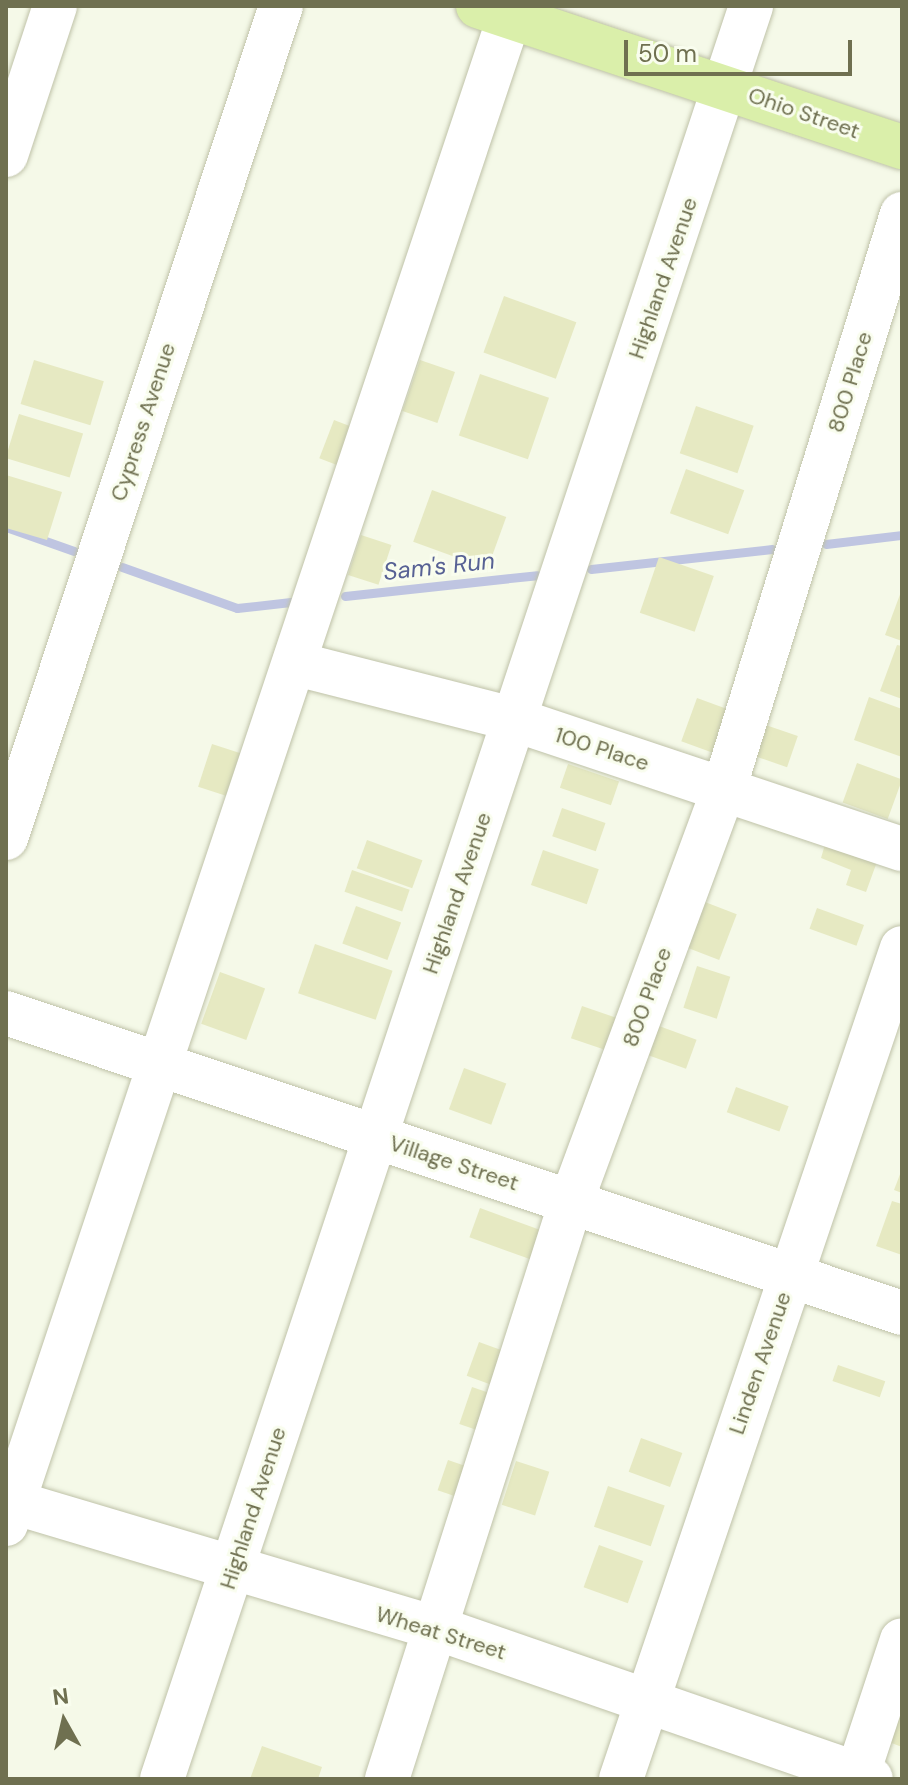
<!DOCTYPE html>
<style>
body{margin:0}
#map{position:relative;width:908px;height:1785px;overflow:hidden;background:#f5f9e8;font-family:"DM Sans",sans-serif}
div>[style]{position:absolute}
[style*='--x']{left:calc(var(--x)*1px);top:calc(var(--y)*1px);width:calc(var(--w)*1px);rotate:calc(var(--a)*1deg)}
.stream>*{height:9px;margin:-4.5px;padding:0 4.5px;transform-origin:4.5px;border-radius:4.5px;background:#bfc5e1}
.building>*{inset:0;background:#e6e9c2;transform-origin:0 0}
.roads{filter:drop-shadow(0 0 2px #bfc2a8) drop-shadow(0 0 2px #bfc2a8)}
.minor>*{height:44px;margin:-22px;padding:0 22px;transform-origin:22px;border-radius:22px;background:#fff}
.major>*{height:44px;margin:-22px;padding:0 22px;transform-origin:22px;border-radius:22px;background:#daefaa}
span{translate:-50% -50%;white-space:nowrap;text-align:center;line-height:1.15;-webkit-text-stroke:6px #f9fdee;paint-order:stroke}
.street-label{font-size:22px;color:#6f7050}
.water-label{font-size:24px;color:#576194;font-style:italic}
.frame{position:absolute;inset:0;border:8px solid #6f7050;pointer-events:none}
.north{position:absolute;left:24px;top:1681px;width:80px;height:80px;-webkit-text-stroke:6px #f9fdee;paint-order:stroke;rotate:352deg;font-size:22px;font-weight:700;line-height:32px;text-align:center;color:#6f7050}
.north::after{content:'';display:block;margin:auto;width:28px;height:36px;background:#6f7050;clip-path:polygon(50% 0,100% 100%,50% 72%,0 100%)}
.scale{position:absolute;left:624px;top:40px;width:228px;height:36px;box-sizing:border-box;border:4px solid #6f7050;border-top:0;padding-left:10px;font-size:24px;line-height:28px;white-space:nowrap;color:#6f7050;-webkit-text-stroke:6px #f9fdee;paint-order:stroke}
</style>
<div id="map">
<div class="stream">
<i style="--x:6;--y:527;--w:72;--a:19.4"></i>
<i style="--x:826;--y:544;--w:77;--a:-6.8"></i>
<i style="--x:122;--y:567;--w:122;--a:19.6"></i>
<i style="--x:237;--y:608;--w:54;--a:-6.3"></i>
<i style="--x:591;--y:569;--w:182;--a:-6.3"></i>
<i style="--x:345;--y:596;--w:193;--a:-6.2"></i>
</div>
<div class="building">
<i style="left:504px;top:296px;width:77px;height:60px;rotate:20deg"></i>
<i style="left:34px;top:360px;width:73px;height:46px;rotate:17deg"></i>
<i style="left:420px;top:360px;width:37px;height:54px;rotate:19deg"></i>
<i style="left:480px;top:374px;width:73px;height:65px;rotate:19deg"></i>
<i style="left:696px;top:406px;width:61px;height:50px;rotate:19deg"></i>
<i style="left:19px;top:414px;width:67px;height:46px;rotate:17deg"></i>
<i style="left:334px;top:420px;width:34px;height:41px;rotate:21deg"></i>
<i style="left:686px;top:469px;width:62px;height:47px;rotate:20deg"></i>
<i style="clip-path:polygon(6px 475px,62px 492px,47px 540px,6px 528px)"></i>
<i style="left:432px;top:490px;width:79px;height:55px;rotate:20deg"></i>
<i style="left:361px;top:535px;width:32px;height:42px;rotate:18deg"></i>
<i style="left:659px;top:557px;width:58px;height:59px;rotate:19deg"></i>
<i style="clip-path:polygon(902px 589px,902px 641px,885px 635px)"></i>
<i style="clip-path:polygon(897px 645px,902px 646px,902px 699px,880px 691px)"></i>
<i style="clip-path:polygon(869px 697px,902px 709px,902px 757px,854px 740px)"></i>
<i style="left:697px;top:698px;width:40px;height:46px;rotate:20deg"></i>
<i style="left:760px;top:723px;width:40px;height:33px;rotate:19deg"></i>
<i style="left:212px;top:744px;width:43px;height:45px;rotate:18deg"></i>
<i style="left:857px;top:763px;width:48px;height:42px;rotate:20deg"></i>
<i style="left:568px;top:764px;width:54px;height:25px;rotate:19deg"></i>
<i style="left:562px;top:808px;width:46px;height:30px;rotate:19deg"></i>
<i style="left:367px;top:840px;width:59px;height:30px;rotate:20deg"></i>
<i style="clip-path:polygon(826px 841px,878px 859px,866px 892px,846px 885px,851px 870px,821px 858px)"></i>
<i style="left:543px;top:850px;width:59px;height:37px;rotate:19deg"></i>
<i style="left:352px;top:870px;width:61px;height:23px;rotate:19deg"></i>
<i style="left:705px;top:902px;width:34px;height:49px;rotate:21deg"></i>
<i style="left:356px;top:906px;width:48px;height:40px;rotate:20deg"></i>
<i style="left:817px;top:908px;width:50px;height:22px;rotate:20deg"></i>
<i style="left:315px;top:944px;width:82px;height:52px;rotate:19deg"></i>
<i style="left:697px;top:966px;width:35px;height:44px;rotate:18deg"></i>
<i style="left:220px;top:972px;width:48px;height:55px;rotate:20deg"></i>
<i style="left:582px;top:1006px;width:46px;height:34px;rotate:19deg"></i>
<i style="left:659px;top:1026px;width:40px;height:31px;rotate:20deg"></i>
<i style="left:464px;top:1068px;width:45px;height:44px;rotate:20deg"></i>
<i style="left:736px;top:1087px;width:56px;height:27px;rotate:20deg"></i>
<i style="clip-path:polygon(902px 1169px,902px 1193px,894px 1190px)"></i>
<i style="clip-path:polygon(892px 1201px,902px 1204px,902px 1255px,876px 1246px)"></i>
<i style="left:480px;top:1208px;width:73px;height:31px;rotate:20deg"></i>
<i style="left:479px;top:1342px;width:37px;height:36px;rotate:20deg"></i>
<i style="left:838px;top:1365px;width:50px;height:17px;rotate:19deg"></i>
<i style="left:472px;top:1387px;width:34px;height:39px;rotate:19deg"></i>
<i style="left:641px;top:1438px;width:44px;height:36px;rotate:20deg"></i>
<i style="left:448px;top:1460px;width:34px;height:32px;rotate:19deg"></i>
<i style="left:516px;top:1461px;width:35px;height:46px;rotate:18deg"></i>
<i style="left:608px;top:1486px;width:60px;height:43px;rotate:19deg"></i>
<i style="left:599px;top:1545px;width:47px;height:45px;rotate:20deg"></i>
<i style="clip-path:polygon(902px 1704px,902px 1747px,881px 1739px)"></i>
<i style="clip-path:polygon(262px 1746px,322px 1767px,318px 1779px,250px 1779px)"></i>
</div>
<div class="roads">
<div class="minor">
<i style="--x:6;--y:155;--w:157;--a:-71.8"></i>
<i style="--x:297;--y:664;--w:226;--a:14.3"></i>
<i style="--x:516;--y:720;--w:407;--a:18.5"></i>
<i style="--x:6;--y:838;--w:876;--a:-71.71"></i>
<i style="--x:6;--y:1013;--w:945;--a:18.51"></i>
<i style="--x:6;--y:1500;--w:449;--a:16.6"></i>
<i style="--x:436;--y:1628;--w:460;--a:19.1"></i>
<i style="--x:6;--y:1524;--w:1600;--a:-71.53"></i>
<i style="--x:162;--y:1779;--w:1868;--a:-71.62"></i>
<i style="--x:387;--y:1779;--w:606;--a:-72.31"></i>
<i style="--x:571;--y:1202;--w:440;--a:-69.7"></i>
<i style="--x:724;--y:789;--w:602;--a:-72.8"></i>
<i style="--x:621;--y:1779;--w:877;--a:-71.32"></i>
<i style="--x:856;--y:1779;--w:146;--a:-71.7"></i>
</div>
<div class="major">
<i style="--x:478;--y:6;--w:447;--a:18.4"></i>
</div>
</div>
<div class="street-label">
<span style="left:804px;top:113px;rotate:19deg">Ohio Street</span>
<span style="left:663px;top:278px;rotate:-71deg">Highland Avenue</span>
<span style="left:850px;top:382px;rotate:-73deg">800 Place</span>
<span style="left:143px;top:422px;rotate:-72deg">Cypress Avenue</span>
<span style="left:602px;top:749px;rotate:18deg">100 Place</span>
<span style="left:457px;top:893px;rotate:-71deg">Highland Avenue</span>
<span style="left:647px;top:997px;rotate:-70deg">800 Place</span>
<span style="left:454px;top:1163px;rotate:18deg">Village Street</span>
<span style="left:760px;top:1363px;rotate:-71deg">Linden Avenue</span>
<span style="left:253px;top:1508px;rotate:-72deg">Highland Avenue</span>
<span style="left:441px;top:1633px;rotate:17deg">Wheat Street</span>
</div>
<div class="water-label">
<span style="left:439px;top:566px;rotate:-6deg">Sam's Run</span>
</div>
<div class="frame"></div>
<div class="north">N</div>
<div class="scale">50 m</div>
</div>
